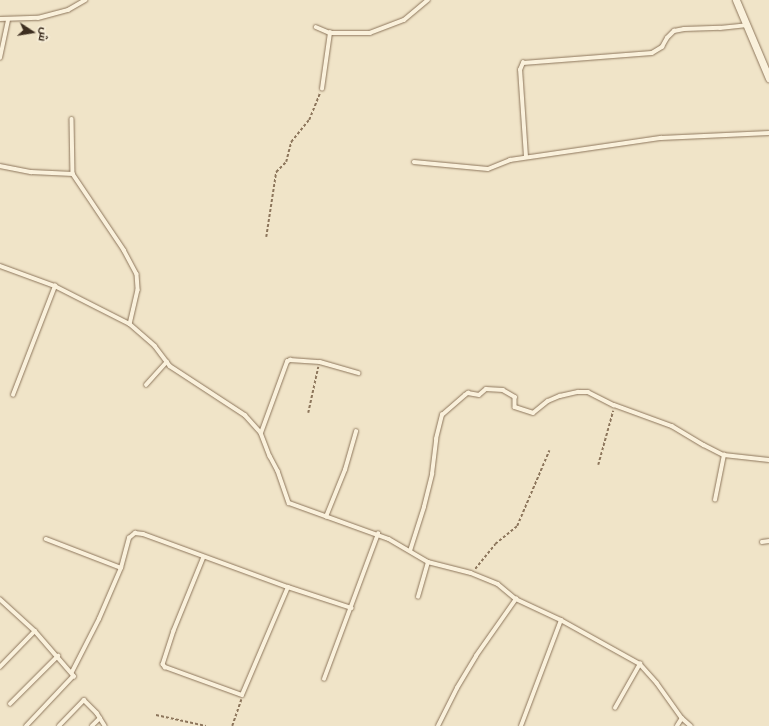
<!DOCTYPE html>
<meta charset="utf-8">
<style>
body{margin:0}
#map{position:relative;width:769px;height:726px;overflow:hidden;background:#f0e4c8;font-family:"Times New Roman",Cairo,serif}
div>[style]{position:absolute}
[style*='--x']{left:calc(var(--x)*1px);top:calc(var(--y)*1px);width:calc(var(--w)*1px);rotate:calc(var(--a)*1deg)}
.path>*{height:1.5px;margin-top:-0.75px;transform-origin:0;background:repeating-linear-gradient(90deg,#8d765c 0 3px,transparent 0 5px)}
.roads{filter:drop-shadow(0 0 1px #8d765c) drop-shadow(0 0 1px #8d765c)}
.lane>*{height:3.5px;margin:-1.75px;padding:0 1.75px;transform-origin:1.75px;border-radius:1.75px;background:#faf1dc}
.street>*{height:7px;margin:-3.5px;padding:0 3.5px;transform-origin:3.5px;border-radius:3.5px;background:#faf1dc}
span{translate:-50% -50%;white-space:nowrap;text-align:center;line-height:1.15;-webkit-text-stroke:3px #f7eed8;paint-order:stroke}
.north{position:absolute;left:12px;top:12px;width:40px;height:40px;-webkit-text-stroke:3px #f7eed8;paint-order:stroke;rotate:102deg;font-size:11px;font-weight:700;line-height:16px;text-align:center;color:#3d2e20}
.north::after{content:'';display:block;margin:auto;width:14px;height:18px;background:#3d2e20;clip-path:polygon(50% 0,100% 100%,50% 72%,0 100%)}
</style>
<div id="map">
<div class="path">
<i style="--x:266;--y:237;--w:66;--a:-81.3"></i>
<i style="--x:276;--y:172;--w:14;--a:-45"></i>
<i style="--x:286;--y:162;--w:21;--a:-76"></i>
<i style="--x:291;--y:142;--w:28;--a:-51"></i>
<i style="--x:309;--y:120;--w:29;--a:-68"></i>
<i style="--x:308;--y:413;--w:47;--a:-77.7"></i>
<i style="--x:598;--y:465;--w:56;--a:-74.5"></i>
<i style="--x:475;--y:569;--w:32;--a:-51"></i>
<i style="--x:495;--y:544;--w:28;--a:-39"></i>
<i style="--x:517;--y:526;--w:82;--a:-66.9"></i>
<i style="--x:156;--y:715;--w:51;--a:12.4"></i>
<i style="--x:232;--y:726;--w:28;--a:-71"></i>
</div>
<div class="roads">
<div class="lane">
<i style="--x:0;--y:19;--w:38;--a:-2"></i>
<i style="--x:38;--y:18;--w:31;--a:-15"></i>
<i style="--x:68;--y:10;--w:20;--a:-30"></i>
<i style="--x:316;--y:27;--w:15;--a:23"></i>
<i style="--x:330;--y:33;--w:40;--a:0"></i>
<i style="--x:370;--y:33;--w:36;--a:-21"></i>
<i style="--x:404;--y:20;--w:31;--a:-40"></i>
<i style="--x:0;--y:58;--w:39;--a:-78"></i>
<i style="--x:322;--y:89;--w:57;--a:-81.9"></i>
<i style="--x:72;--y:119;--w:55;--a:89"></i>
<i style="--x:73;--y:174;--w:92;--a:56.1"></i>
<i style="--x:124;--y:250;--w:27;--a:62"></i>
<i style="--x:137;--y:274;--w:16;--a:86"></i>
<i style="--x:138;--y:290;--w:35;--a:103"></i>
<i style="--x:526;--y:157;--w:87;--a:-93.9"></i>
<i style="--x:520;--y:70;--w:8;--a:-67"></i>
<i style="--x:523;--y:63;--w:129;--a:-4.4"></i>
<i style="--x:652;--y:53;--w:12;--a:-31"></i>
<i style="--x:662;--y:47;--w:10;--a:-61"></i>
<i style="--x:667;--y:38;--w:10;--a:-45"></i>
<i style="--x:674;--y:31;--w:10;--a:-11"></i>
<i style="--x:684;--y:29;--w:36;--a:-2"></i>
<i style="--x:720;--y:28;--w:27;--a:-6"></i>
<i style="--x:414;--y:162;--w:74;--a:5.4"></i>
<i style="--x:488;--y:169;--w:24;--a:-22"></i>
<i style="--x:510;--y:160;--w:153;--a:-8.3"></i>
<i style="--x:661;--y:138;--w:108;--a:-2.7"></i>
<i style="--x:0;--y:166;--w:32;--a:11"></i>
<i style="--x:31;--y:172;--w:42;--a:2.7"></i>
<i style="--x:0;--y:266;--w:59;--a:20"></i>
<i style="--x:55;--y:286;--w:84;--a:26.9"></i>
<i style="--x:130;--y:324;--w:33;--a:41"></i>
<i style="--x:155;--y:346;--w:25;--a:53"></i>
<i style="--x:170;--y:366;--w:90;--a:33.2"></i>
<i style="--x:245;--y:415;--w:24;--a:48"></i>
<i style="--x:261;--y:433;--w:25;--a:69"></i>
<i style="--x:270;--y:456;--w:17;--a:62"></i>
<i style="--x:278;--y:471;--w:34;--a:71"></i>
<i style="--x:289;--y:503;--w:106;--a:19.8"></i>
<i style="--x:389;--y:539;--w:45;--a:30.5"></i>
<i style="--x:428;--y:562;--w:44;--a:14.3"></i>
<i style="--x:471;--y:573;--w:29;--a:22"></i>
<i style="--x:498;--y:584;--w:23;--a:40"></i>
<i style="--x:516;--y:599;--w:50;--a:25"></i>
<i style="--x:561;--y:620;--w:90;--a:29.1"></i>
<i style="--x:640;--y:664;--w:25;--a:48"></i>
<i style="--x:657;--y:683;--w:43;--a:54.5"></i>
<i style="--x:682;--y:718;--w:12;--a:42"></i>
<i style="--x:146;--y:385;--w:31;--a:-48"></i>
<i style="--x:13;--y:395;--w:117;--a:-68.9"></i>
<i style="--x:261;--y:433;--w:76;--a:-69.9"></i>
<i style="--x:287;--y:362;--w:4;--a:-34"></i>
<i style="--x:290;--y:360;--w:30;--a:4"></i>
<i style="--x:320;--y:362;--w:40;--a:16"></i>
<i style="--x:715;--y:500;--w:46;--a:-78.7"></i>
<i style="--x:326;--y:517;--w:51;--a:-68"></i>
<i style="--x:345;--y:470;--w:40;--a:-74"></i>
<i style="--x:46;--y:539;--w:80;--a:21.1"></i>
<i style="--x:762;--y:542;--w:7;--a:-8"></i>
<i style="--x:410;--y:551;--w:46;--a:-72.3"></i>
<i style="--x:424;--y:507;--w:34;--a:-76"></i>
<i style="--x:432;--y:474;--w:35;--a:-83"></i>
<i style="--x:436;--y:439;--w:25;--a:-76"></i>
<i style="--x:442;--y:415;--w:30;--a:-41"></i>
<i style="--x:465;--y:395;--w:4;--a:-34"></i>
<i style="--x:468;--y:393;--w:11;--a:10"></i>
<i style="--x:479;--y:395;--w:9;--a:-41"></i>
<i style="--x:486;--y:389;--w:17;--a:3"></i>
<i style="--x:503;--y:390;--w:14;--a:30"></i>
<i style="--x:515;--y:397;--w:10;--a:90"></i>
<i style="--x:515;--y:407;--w:19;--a:18"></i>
<i style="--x:533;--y:413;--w:19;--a:-39"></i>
<i style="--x:548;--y:401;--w:13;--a:-23"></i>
<i style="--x:560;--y:396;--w:18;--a:-13"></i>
<i style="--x:578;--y:392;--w:10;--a:0"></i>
<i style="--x:588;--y:392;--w:29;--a:27"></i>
<i style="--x:614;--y:405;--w:62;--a:19.9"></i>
<i style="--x:672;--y:426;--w:37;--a:31"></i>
<i style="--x:704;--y:445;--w:22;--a:27"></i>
<i style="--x:724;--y:455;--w:45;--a:6.3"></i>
<i style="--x:204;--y:557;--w:80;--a:112.1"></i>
<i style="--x:174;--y:631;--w:35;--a:108"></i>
<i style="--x:163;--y:664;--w:4;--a:56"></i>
<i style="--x:165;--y:667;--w:82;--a:20"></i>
<i style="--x:242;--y:695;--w:117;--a:-66.9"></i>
<i style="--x:418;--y:597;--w:36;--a:-74"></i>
<i style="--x:0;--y:599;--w:47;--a:42.4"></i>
<i style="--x:35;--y:631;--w:60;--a:49.1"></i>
<i style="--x:74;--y:676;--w:69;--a:133.2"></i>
<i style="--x:0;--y:667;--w:50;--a:-45.8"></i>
<i style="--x:72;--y:672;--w:59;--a:-63"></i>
<i style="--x:99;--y:619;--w:56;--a:-66.7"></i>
<i style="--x:121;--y:568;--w:31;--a:-75"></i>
<i style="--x:129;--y:538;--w:8;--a:-40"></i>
<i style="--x:135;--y:533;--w:8;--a:7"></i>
<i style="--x:143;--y:534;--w:154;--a:20.1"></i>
<i style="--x:288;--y:587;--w:67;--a:18.2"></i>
<i style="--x:324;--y:679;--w:155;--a:-69.6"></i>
<i style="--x:10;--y:704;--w:68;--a:-45"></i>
<i style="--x:615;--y:708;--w:51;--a:-60.4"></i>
<i style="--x:59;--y:726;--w:36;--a:-46"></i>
<i style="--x:84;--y:700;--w:18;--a:45"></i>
<i style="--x:97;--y:713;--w:15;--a:58"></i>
<i style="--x:92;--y:726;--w:11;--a:-45"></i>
<i style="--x:438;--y:726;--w:42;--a:-63.4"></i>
<i style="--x:457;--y:688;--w:37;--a:-59"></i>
<i style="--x:476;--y:656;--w:70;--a:-54.9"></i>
<i style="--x:521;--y:726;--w:113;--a:-69.3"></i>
<i style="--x:677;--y:726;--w:9;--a:-58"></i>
</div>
<div class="street">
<i style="--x:736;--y:0;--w:85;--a:67.1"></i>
</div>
</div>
<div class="north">ش</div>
</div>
